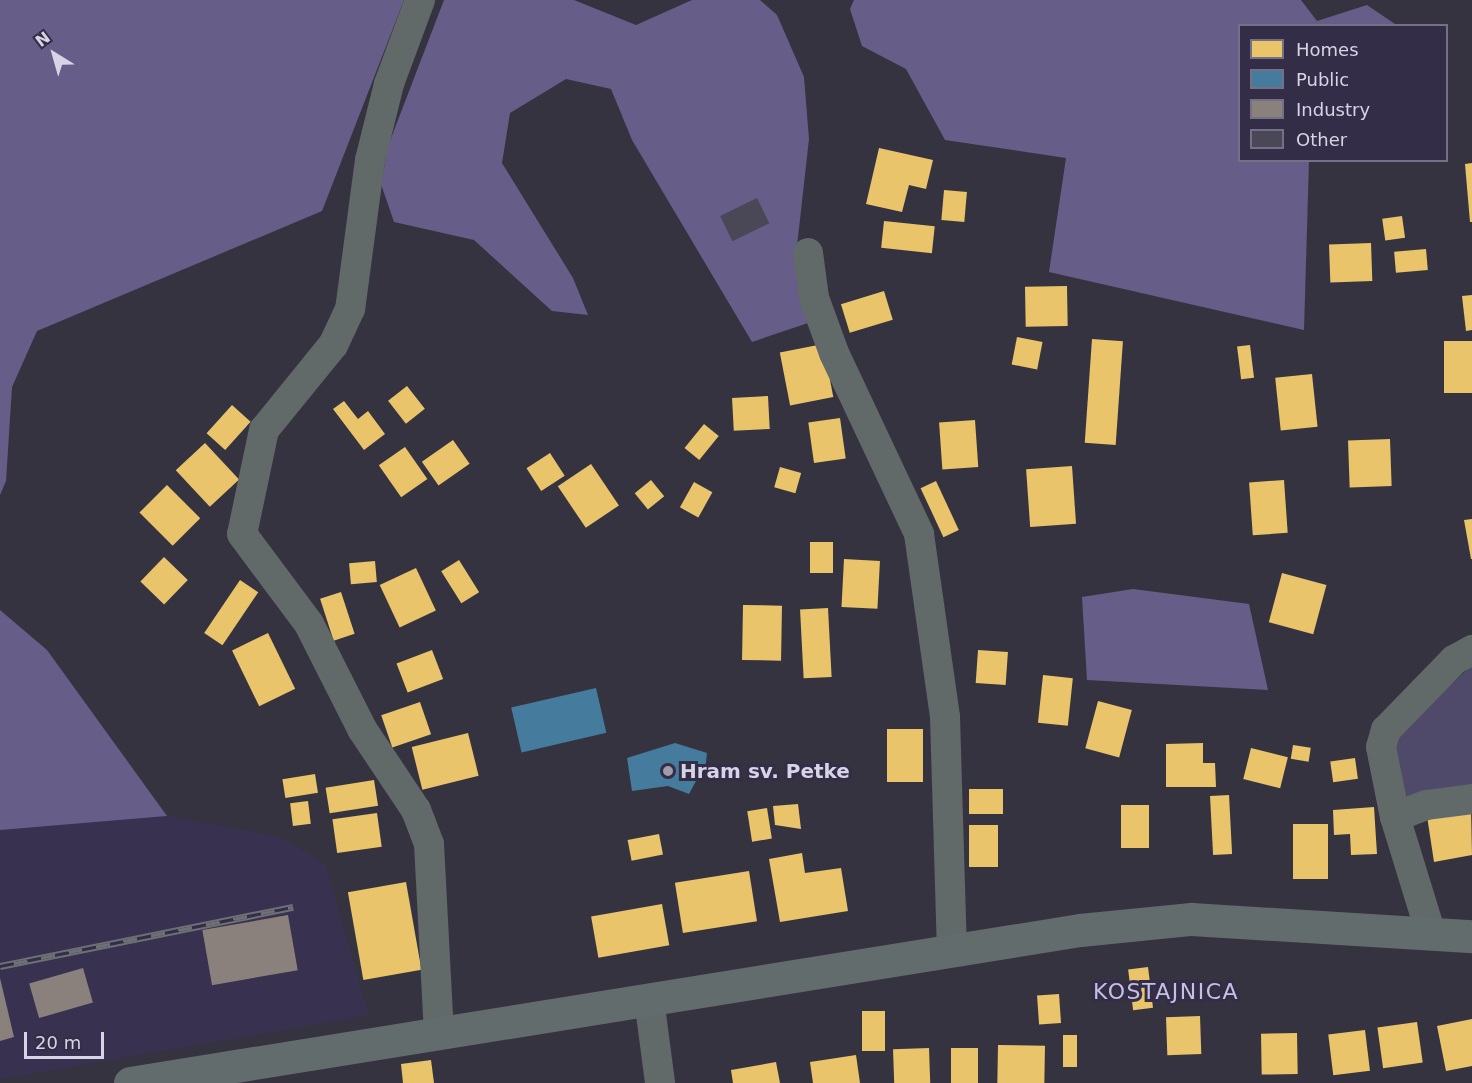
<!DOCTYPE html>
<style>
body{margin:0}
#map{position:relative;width:1472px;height:1083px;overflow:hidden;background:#363341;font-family:"DejaVu Sans",sans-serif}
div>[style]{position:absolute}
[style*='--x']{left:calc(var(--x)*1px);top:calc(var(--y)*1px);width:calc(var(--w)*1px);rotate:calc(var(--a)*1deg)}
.built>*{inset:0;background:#383250}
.green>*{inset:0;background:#504a6a}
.forest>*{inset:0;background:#665d89}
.homes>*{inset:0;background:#e9c46a;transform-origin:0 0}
.public>*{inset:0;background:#457b9d;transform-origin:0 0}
.industry>*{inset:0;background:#8a817c;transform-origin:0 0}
.building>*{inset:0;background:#4a4756;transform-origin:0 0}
.minor>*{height:30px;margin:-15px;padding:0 15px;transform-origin:15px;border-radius:15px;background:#616969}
.major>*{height:33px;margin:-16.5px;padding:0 16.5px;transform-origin:16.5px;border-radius:16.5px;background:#636c6c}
.rail>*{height:7px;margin-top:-3.5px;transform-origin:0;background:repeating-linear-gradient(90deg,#332d47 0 14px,#6d7075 0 28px);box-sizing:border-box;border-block:2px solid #6d7075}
.dots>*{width:16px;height:16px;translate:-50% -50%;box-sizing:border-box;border:3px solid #332d47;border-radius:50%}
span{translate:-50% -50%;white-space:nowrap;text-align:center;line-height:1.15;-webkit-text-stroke:6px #332d47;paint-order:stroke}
.poi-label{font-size:20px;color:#d7d4e5;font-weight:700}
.left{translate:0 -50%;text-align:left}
.quarter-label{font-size:22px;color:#c6c1e1;letter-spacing:1.5px}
.legend{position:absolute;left:1238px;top:24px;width:210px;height:138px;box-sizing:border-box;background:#332d47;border:2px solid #757086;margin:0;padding:8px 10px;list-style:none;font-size:18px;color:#d7d4e5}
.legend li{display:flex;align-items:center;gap:12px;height:30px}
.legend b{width:30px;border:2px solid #757086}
.north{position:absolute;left:24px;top:24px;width:60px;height:60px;-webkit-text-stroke:4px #332d47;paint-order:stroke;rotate:323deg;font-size:16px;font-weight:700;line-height:24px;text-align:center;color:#d7d4e5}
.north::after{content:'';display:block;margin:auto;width:21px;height:27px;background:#d7d4e5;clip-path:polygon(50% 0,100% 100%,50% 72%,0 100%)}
.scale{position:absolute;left:24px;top:1032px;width:80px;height:27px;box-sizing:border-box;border:3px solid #d7d4e5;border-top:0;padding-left:8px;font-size:18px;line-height:21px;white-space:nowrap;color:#d7d4e5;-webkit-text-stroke:4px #332d47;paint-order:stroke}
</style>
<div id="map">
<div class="built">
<i style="clip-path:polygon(167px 816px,280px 837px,325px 864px,369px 1015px,0 1079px,0 830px)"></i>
</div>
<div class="green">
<i style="clip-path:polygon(1472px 665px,1472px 785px,1400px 800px,1395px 736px)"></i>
</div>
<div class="forest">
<i style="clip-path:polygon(0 0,404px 0,322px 211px,37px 331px,12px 387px,6px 481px,0 495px)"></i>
<i style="clip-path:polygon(444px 0,574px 0,636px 25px,692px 0,760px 0,777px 15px,804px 77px,809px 139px,796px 255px,811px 322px,752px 342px,632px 140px,611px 89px,566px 79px,510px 113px,502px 163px,573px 278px,588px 315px,552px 311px,474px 240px,394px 222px,381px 184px,388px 146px)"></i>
<i style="clip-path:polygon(854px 0,1301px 0,1317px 21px,1367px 5px,1395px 24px,1240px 26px,1240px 160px,1309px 161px,1304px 330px,1049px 272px,1066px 158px,945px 140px,906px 69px,862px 46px,850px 9px)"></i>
<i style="clip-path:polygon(1133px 589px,1249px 604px,1268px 690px,1087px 680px,1082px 597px)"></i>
<i style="clip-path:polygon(0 610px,47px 650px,167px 816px,0 830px)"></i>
</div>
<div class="homes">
<i style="clip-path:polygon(879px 148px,933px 160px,926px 189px,909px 185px,902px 212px,866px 204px)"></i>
<i style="clip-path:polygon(1472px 163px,1472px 222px,1470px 222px,1465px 164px)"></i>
<i style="left:944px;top:190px;width:23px;height:30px;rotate:5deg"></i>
<i style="left:1402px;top:216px;width:22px;height:20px;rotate:82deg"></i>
<i style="left:884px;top:221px;width:51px;height:27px;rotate:6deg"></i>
<i style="left:1371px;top:243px;width:38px;height:42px;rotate:88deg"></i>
<i style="left:1426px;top:249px;width:21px;height:32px;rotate:85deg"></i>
<i style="left:1067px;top:286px;width:40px;height:42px;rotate:89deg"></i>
<i style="left:884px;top:291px;width:30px;height:45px;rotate:73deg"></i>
<i style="clip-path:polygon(1472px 295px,1472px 330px,1466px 331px,1462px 296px)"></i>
<i style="left:1017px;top:337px;width:26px;height:28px;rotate:11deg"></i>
<i style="left:1092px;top:339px;width:31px;height:104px;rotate:4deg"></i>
<i style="left:1472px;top:341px;width:52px;height:28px;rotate:90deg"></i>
<i style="left:823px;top:344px;width:54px;height:44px;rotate:79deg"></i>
<i style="left:1250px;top:345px;width:33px;height:13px;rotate:83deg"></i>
<i style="left:1312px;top:374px;width:53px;height:37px;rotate:84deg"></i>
<i style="left:407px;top:386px;width:29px;height:24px;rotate:52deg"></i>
<i style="left:768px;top:396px;width:33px;height:36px;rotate:87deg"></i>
<i style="clip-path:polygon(344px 401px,358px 419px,368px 411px,385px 434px,364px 450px,333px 409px)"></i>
<i style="left:232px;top:405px;width:25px;height:38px;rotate:42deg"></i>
<i style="left:840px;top:418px;width:41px;height:32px;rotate:82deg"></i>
<i style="left:975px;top:420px;width:47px;height:36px;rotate:86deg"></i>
<i style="left:704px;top:424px;width:19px;height:31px;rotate:39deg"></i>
<i style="left:1390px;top:439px;width:47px;height:42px;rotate:88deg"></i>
<i style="left:453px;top:440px;width:29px;height:38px;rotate:55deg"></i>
<i style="left:205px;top:443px;width:50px;height:40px;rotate:47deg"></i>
<i style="left:405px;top:447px;width:39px;height:32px;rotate:55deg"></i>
<i style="left:550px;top:453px;width:27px;height:28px;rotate:57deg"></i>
<i style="left:591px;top:464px;width:50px;height:40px;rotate:56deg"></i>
<i style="left:1072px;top:466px;width:58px;height:46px;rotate:86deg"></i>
<i style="left:780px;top:467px;width:22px;height:21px;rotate:16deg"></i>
<i style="left:651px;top:480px;width:21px;height:21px;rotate:51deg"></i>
<i style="left:1284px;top:480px;width:53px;height:35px;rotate:86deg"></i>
<i style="left:936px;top:481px;width:54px;height:17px;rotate:65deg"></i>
<i style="left:694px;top:482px;width:21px;height:29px;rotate:29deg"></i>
<i style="left:167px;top:485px;width:47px;height:39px;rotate:45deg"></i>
<i style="clip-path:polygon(1472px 519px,1472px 559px,1471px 559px,1464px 520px)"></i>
<i style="left:810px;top:542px;width:23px;height:31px"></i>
<i style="left:164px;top:557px;width:33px;height:34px;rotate:44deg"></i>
<i style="left:844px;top:559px;width:36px;height:48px;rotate:3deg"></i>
<i style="left:459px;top:560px;width:38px;height:21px;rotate:58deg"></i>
<i style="left:375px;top:561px;width:21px;height:26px;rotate:85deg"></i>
<i style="left:416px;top:568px;width:47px;height:40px;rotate:65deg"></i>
<i style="left:1282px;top:573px;width:46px;height:51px;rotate:15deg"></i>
<i style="left:240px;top:580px;width:22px;height:64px;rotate:34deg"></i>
<i style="left:341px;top:592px;width:44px;height:22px;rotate:72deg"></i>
<i style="left:743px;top:605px;width:39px;height:55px;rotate:1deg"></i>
<i style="left:828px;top:608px;width:69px;height:28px;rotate:87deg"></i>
<i style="left:268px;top:633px;width:62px;height:40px;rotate:64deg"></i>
<i style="left:432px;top:650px;width:31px;height:38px;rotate:69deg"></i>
<i style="left:978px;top:650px;width:30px;height:33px;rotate:4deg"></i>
<i style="left:1043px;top:675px;width:30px;height:48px;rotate:6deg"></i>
<i style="left:1098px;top:701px;width:35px;height:49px;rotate:15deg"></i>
<i style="left:420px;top:702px;width:34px;height:41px;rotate:71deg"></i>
<i style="left:887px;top:729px;width:36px;height:53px"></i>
<i style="left:468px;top:733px;width:44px;height:58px;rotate:76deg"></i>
<i style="clip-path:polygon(1203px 743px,1203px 763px,1215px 763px,1216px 787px,1166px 787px,1166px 744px)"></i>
<i style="left:1293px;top:745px;width:18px;height:14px;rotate:9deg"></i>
<i style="left:1251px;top:748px;width:38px;height:32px;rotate:14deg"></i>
<i style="left:1355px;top:758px;width:21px;height:25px;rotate:82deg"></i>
<i style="left:315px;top:774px;width:19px;height:33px;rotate:81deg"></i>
<i style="left:374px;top:780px;width:26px;height:49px;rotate:81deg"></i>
<i style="left:969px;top:789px;width:34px;height:25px"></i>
<i style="left:1229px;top:795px;width:59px;height:19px;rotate:87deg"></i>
<i style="left:308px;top:801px;width:23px;height:18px;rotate:83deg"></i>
<i style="clip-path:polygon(798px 804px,801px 829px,775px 825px,773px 806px)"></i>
<i style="left:1121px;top:805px;width:28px;height:43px"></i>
<i style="clip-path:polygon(1374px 807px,1377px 854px,1351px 855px,1350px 834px,1334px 835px,1333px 810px)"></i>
<i style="left:767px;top:808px;width:31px;height:20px;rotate:81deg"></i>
<i style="clip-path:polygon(1471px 809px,1472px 855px,1434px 862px,1427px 816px)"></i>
<i style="left:377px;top:813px;width:34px;height:45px;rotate:82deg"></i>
<i style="left:1293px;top:824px;width:35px;height:55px"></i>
<i style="left:998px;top:825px;width:42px;height:29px;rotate:90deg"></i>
<i style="left:659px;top:834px;width:21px;height:32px;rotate:79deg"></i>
<i style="clip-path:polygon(802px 853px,805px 873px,841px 868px,848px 911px,780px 922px,769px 859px)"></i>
<i style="left:749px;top:871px;width:51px;height:75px;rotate:81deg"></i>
<i style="left:406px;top:882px;width:89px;height:59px;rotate:80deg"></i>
<i style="left:662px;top:904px;width:42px;height:72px;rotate:80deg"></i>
<i style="left:1148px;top:967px;width:41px;height:20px;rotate:83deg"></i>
<i style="left:1059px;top:994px;width:29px;height:22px;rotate:86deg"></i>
<i style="left:862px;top:1011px;width:23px;height:40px"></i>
<i style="left:1200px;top:1016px;width:38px;height:34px;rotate:88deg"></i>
<i style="clip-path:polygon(1472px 1019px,1472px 1066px,1446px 1071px,1437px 1026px)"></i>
<i style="left:1417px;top:1022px;width:41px;height:40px;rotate:82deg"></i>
<i style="left:1365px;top:1030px;width:41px;height:37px;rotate:83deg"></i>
<i style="left:1297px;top:1033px;width:41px;height:36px;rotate:89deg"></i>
<i style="left:1063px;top:1035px;width:14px;height:32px"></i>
<i style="left:998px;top:1045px;width:47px;height:38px;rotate:1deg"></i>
<i style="left:929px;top:1048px;width:35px;height:36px;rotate:88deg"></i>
<i style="left:951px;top:1048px;width:27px;height:35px"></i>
<i style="clip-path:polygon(856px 1055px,860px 1083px,813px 1083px,810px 1062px)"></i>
<i style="clip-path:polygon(431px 1060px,434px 1083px,403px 1083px,401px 1064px)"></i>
<i style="clip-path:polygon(776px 1062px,780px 1083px,733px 1083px,731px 1070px)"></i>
</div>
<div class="public">
<i style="left:596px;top:688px;width:46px;height:87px;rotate:77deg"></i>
<i style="clip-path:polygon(675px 743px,707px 753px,704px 779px,696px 781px,689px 794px,668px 786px,632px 791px,627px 758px)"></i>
</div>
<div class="industry">
<i style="left:288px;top:915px;width:56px;height:87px;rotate:80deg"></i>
<i style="left:83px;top:968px;width:36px;height:56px;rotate:74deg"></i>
<i style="clip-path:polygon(0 978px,14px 1037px,0 1041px)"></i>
</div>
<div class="building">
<i style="left:757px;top:198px;width:28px;height:41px;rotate:64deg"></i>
</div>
<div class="minor">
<i style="--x:420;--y:0;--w:90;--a:110.3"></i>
<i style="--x:389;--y:84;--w:78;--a:104"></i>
<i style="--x:370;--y:160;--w:150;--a:97.6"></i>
<i style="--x:350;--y:309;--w:40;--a:115"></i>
<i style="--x:333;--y:345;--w:109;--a:129.1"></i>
<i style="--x:264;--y:430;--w:106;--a:101.9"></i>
<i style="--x:242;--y:534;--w:112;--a:53.3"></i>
<i style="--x:309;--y:624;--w:118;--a:63.2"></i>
<i style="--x:362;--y:729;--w:97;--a:56.3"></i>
<i style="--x:416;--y:810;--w:36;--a:69"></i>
<i style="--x:429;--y:844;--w:190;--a:87"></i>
<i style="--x:808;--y:253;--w:45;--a:82.4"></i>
<i style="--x:814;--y:298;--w:59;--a:70"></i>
<i style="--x:834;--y:353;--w:200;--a:64.8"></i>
<i style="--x:919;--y:534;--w:185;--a:81.9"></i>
<i style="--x:945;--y:717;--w:233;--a:88.3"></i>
<i style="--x:1395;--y:817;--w:34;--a:-21"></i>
<i style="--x:1427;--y:805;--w:45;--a:-7.6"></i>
<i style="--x:1431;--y:934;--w:122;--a:-107.1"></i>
<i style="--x:1395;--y:817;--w:71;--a:-101.3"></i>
<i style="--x:1381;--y:747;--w:18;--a:-74"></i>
<i style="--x:1386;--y:730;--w:98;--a:-45.8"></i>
<i style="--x:1454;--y:660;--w:21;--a:-29"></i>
<i style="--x:649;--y:999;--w:85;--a:82.5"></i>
</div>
<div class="major">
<i style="--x:130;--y:1083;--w:962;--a:-9.15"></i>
<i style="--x:1080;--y:930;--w:112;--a:-5.7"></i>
<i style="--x:1191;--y:919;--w:282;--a:3.5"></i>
</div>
<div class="rail">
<i style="--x:0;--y:966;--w:299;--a:-11.4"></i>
</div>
<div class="dots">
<i style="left:668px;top:771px;background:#9f9cac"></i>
</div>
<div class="poi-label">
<span class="left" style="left:680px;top:771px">Hram sv. Petke</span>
</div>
<div class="quarter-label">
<span style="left:1166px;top:992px">KOSTAJNICA</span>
</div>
<ul class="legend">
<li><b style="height:16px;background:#e9c46a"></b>Homes</li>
<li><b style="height:16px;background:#457b9d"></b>Public</li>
<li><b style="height:16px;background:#8a817c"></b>Industry</li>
<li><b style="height:16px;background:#4a4756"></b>Other</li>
</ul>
<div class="north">N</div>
<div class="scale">20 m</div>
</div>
